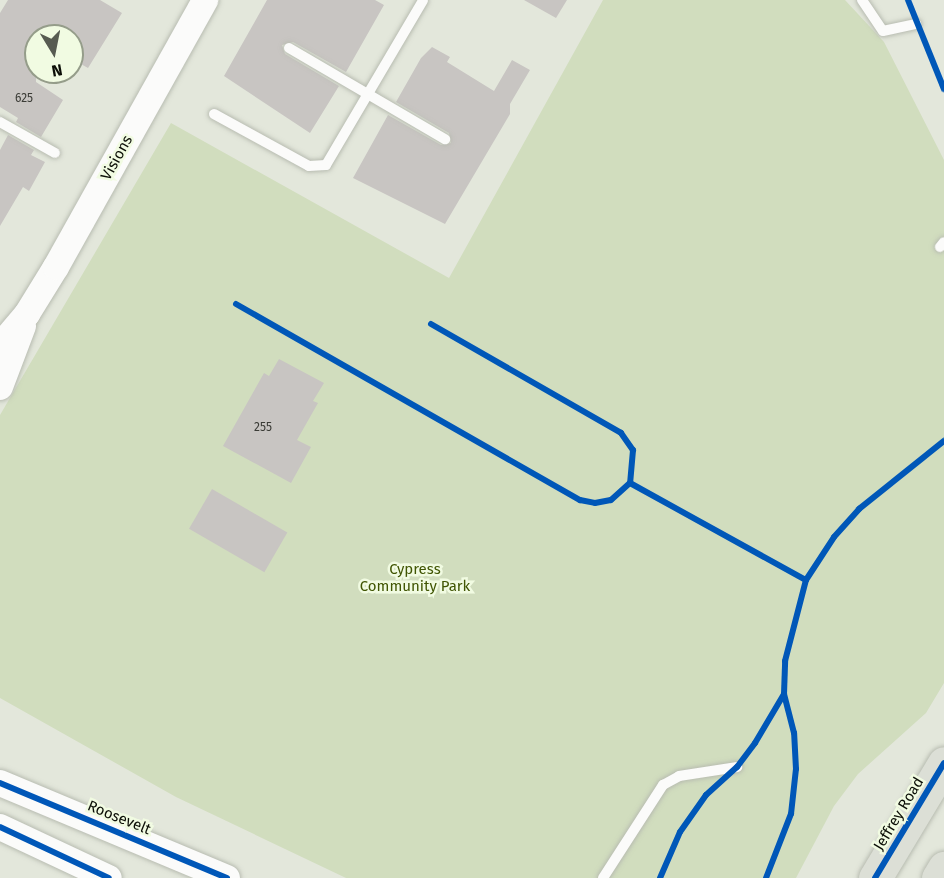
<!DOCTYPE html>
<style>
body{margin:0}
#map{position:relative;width:944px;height:878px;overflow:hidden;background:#e3e7db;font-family:"Fira Sans",sans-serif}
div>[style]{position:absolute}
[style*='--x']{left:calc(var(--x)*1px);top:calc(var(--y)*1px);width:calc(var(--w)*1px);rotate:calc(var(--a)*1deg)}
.green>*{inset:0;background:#d1ddbe}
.building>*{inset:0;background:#c8c5c2;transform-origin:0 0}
.roads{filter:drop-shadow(0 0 2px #b8bcb1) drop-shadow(0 0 2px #b8bcb1)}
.service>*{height:10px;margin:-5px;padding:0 5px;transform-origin:5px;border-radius:5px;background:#fbfbfa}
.tertiary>*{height:26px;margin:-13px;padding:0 13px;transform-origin:13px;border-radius:13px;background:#fbfbfa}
.primary>*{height:33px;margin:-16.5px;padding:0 16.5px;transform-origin:16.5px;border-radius:16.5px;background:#dcdfd6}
.cycleway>*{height:6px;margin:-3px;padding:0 3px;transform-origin:3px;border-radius:3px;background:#0057b8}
span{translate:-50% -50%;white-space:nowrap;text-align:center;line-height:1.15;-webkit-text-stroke:5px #f1fbe2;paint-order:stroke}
.number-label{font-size:12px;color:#3b3c36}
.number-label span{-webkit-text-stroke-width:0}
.street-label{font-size:15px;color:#0c0f07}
.park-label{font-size:15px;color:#405503}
.north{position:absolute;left:24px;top:24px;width:60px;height:60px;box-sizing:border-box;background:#f1fbe2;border:2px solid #959d8a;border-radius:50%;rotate:170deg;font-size:16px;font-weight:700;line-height:24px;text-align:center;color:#0c0f07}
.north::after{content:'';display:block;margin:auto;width:21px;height:27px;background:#575b51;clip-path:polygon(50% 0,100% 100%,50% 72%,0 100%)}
</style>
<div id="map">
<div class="green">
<i style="clip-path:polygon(603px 0,845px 0,884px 42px,944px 160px,944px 683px,926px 713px,858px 774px,834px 806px,796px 878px,346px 878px,176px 797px,0 698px,0 415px,171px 123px,449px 278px)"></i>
</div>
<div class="building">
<i style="clip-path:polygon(8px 0,100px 0,122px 13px,88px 68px,72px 59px,72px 36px,36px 36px,36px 82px,63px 100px,41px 137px,16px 122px,18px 118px,0 107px,0 13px)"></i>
<i style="clip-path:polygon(267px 0,375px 0,384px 5px,346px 72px,293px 42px,282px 45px,285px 54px,339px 86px,310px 133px,224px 76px)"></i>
<i style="clip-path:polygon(524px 0,567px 0,556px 18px)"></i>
<i style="clip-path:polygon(432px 47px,450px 57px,447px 62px,494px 91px,512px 60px,530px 70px,510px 104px,510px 114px,445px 224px,353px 178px,388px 115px,441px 145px,451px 143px,449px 133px,396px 102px,421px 58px)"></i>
<i style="clip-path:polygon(8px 135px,34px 150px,31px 155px,45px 162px,29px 191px,23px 187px,0 226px,0 150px)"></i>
<i style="clip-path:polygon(279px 359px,324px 383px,313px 401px,318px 403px,297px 440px,311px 447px,291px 483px,223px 446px,264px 373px,269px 376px)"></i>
<i style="left:212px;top:489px;width:87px;height:46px;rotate:30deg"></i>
</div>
<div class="roads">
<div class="service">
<i style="--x:862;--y:0;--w:37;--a:56"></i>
<i style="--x:883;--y:31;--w:34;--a:-12"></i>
<i style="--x:289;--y:48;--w:181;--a:30.3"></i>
<i style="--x:214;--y:114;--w:108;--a:28.7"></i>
<i style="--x:309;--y:166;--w:17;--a:-3"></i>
<i style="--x:326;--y:165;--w:191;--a:-59.5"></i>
<i style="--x:0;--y:122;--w:63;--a:29.4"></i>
<i style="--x:940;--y:247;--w:6;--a:-51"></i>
<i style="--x:603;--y:878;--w:111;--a:-57.2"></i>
<i style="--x:663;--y:785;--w:18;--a:-29"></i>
<i style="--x:679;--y:776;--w:59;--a:-8.8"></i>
</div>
<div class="tertiary">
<i style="--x:0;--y:346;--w:42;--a:-49.8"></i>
<i style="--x:27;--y:314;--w:55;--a:-58.3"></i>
<i style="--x:56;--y:267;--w:306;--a:-60.8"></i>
<i style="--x:0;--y:387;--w:65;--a:-69.3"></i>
<i style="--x:0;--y:783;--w:246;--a:22.7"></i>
<i style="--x:0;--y:827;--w:120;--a:25.1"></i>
</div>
<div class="primary">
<i style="--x:875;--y:878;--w:134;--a:-59"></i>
<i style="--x:938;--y:878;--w:12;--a:-59"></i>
</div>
</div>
<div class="cycleway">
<i style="--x:908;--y:0;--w:96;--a:68"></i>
<i style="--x:236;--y:304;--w:396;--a:29.7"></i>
<i style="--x:580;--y:500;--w:15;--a:11"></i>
<i style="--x:595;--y:503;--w:16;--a:-11"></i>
<i style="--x:611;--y:500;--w:25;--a:-42"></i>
<i style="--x:630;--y:483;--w:201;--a:28.9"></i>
<i style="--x:431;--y:324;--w:219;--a:29.8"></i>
<i style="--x:621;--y:433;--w:21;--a:55"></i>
<i style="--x:633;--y:450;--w:33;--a:95"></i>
<i style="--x:0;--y:783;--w:246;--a:22.7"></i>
<i style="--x:0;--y:827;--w:120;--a:25.1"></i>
<i style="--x:660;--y:878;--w:50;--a:-66.5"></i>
<i style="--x:680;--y:832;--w:45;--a:-54.9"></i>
<i style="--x:706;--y:795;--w:42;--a:-42.1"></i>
<i style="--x:737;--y:767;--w:30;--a:-53"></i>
<i style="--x:755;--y:743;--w:57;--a:-59.4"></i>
<i style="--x:766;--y:878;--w:69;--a:-68.7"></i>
<i style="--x:791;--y:814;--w:45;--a:-83.7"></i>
<i style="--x:796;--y:769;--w:36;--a:-93"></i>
<i style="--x:794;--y:733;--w:40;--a:-104.4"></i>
<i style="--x:784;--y:694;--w:33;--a:-88"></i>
<i style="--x:785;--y:661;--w:84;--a:-75.5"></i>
<i style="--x:806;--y:580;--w:51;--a:-56.9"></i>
<i style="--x:834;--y:537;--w:38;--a:-48"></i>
<i style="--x:859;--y:509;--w:109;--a:-38.7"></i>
<i style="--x:875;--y:878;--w:134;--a:-59"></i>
</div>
<div class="number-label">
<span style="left:24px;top:99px">625</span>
<span style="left:263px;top:428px">255</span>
</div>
<div class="street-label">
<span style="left:117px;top:158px;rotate:-61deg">Visions</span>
<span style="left:899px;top:814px;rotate:-59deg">Jeffrey Road</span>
<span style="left:119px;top:818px;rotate:22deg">Roosevelt</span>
</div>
<div class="park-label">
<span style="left:415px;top:578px">Cypress<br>Community Park</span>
</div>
<div class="north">N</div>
</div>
